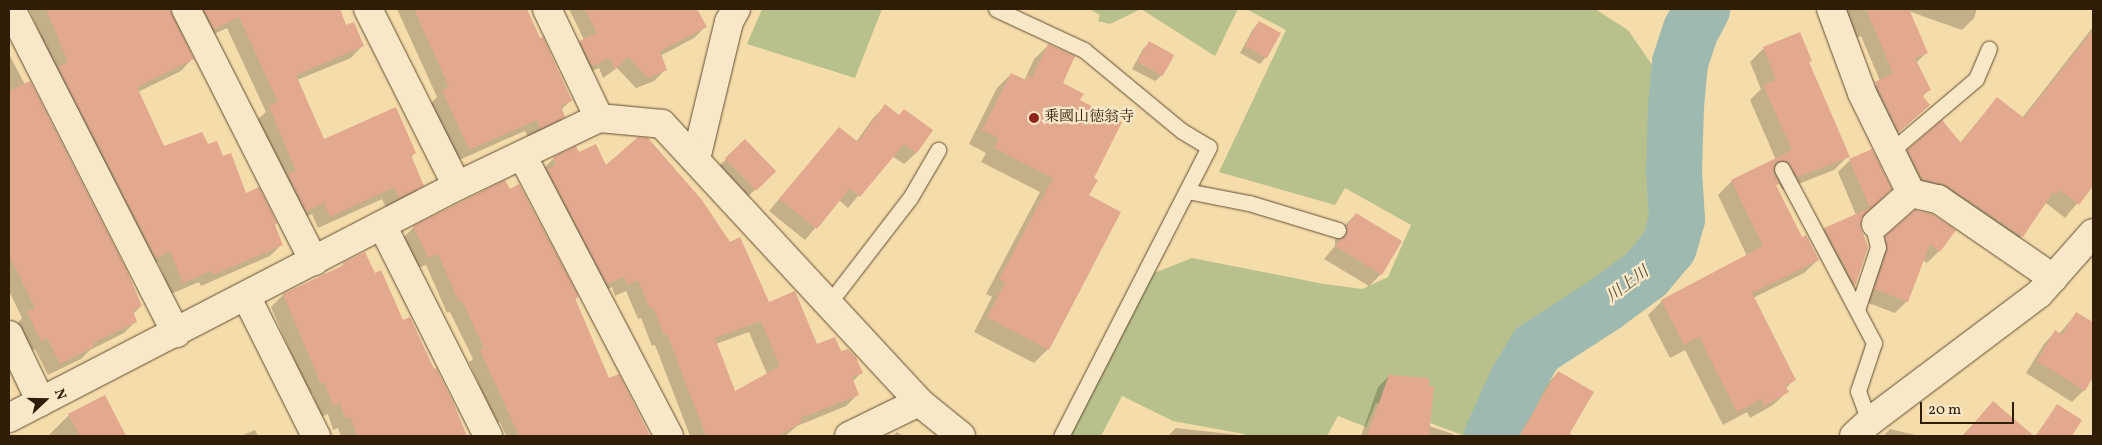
<!DOCTYPE html>
<meta charset="utf-8">
<style>
body{margin:0}
#map{position:relative;width:2102px;height:445px;overflow:hidden;background:#f5dcab;font-family:Vollkorn,"Noto Serif JP",serif}
div>[style]{position:absolute}
[style*='--x']{left:calc(var(--x)*1px);top:calc(var(--y)*1px);width:calc(var(--w)*1px);rotate:calc(var(--a)*1deg)}
.green>*{inset:0;background:#b8c18b}
.shadow>*{inset:0;background:#0003;transform-origin:0 0}
.river>*{height:56px;margin:-28px;padding:0 28px;transform-origin:28px;border-radius:28px;background:#9ebab0}
.building>*{inset:0;background:#e2a98f;transform-origin:0 0}
.roads{filter:drop-shadow(0 0 1px #614d31) drop-shadow(0 0 1px #614d31)}
.lane>*{height:15px;margin:-7.5px;padding:0 7.5px;transform-origin:7.5px;border-radius:7.5px;background:#f8e8c8}
.street>*{height:28px;margin:-14px;padding:0 14px;transform-origin:14px;border-radius:14px;background:#f8e8c8}
.secondary>*{height:28px;margin:-14px;padding:0 14px;transform-origin:14px;border-radius:14px;background:#f8e8c8}
.dots>*{width:14px;height:14px;translate:-50% -50%;box-sizing:border-box;border:2px solid #f8e8c8;border-radius:50%}
span{translate:-50% -50%;white-space:nowrap;text-align:center;line-height:1.15;-webkit-text-stroke:4.5px #f8e8c8;paint-order:stroke}
.poi-label{font-size:15px;color:#301d08}
.left{translate:0 -50%;text-align:left}
.water-label{font-size:16px;color:#514c3a;font-style:italic}
.frame{position:absolute;inset:0;border:10px solid #301d08;pointer-events:none}
.north{position:absolute;left:20px;top:375px;width:50px;height:50px;-webkit-text-stroke:4px #f8e8c8;paint-order:stroke;rotate:69deg;font-size:14px;font-weight:700;line-height:20px;text-align:center;color:#301d08}
.north::after{content:'';display:block;margin:auto;width:18px;height:22px;background:#301d08;clip-path:polygon(50% 0,100% 100%,50% 72%,0 100%)}
.scale{position:absolute;left:1920px;top:402px;width:94px;height:22px;box-sizing:border-box;border:2px solid #301d08;border-top:0;padding-left:6px;font-size:15px;line-height:18px;white-space:nowrap;color:#301d08;-webkit-text-stroke:4px #f8e8c8;paint-order:stroke}
</style>
<div id="map">
<div class="green">
<i style="clip-path:polygon(762px 9px,882px 9px,855px 78px,747px 44px)"></i>
<i style="clip-path:polygon(1089px 9px,1238px 9px,1215px 56px,1141px 9px,1110px 24px,1098px 21px,1100px 15px)"></i>
<i style="clip-path:polygon(1246px 9px,1595px 9px,1628px 30px,1668px 88px,1670px 209px,1663px 237px,1646px 262px,1624px 283px,1578px 317px,1533px 345px,1510px 381px,1481px 436px,1465px 436px,1376px 403px,1366px 427px,1338px 416px,1327px 436px,1244px 436px,1244px 434px,1173px 421px,1122px 396px,1101px 436px,1068px 436px,1149px 275px,1192px 258px,1324px 284px,1362px 289px,1388px 277px,1411px 225px,1345px 188px,1335px 205px,1219px 172px,1286px 30px)"></i>
</div>
<div class="shadow">
<i style="clip-path:polygon(29px 9px,169px 9px,171px 16px,192px 59px,181px 71px,138px 92px,163px 148px,207px 146px,223px 157px,245px 194px,282px 244px,270px 256px,201px 286px,199px 282px,171px 294px,158px 262px,143px 269px)"></i>
<i style="clip-path:polygon(184px 9px,346px 9px,339px 11px,346px 27px,362px 46px,351px 58px,297px 80px,323px 141px,415px 153px,411px 157px,422px 185px,410px 197px,387px 209px,382px 199px,318px 228px,312px 214px,294px 222px,284px 180px,258px 119px,266px 112px,227px 28px,201px 40px)"></i>
<i style="clip-path:polygon(397px 9px,525px 9px,570px 101px,561px 110px,564px 117px,552px 128px,529px 140px,525px 131px,457px 161px,431px 103px,437px 97px)"></i>
<i style="clip-path:polygon(569px 9px,696px 9px,705px 27px,694px 38px,660px 56px,665px 70px,654px 81px,636px 88px,617px 68px,603px 78px,599px 68px,580px 76px,569px 53px,584px 40px)"></i>
<i style="clip-path:polygon(1842px 9px,1977px 9px,1974px 18px,1962px 30px,1908px 11px,1926px 53px,1916px 63px,1929px 90px,1922px 97px,1929px 105px,1887px 142px,1864px 95px,1880px 81px,1861px 36px,1855px 38px)"></i>
<i style="clip-path:polygon(1259px 22px,1266px 57px,1260px 64px,1240px 53px,1253px 29px)"></i>
<i style="clip-path:polygon(2093px 27px,2093px 158px,2085px 167px,2093px 174px,2093px 184px,2065px 218px,2046px 203px,2022px 236px,2009px 249px,1895px 164px,1908px 151px,1960px 143px,1997px 98px,2022px 118px)"></i>
<i style="clip-path:polygon(1149px 43px,1162px 75px,1155px 81px,1132px 69px,1143px 49px)"></i>
<i style="clip-path:polygon(1049px 45px,1061px 83px,1079px 101px,1092px 178px,1048px 349px,1034px 363px,974px 332px,992px 297px,986px 294px,1040px 192px,981px 162px,986px 153px,969px 144px,997px 88px,1011px 74px,1024px 81px,1034px 59px)"></i>
<i style="clip-path:polygon(1764px 48px,1810px 61px,1808px 63px,1848px 156px,1834px 170px,1783px 190px,1778px 183px,1775px 186px,1801px 239px,1818px 260px,1804px 273px,1753px 298px,1794px 380px,1785px 389px,1787px 392px,1773px 405px,1750px 418px,1747px 412px,1723px 425px,1685px 350px,1670px 358px,1648px 315px,1662px 301px,1747px 256px,1718px 195px,1732px 181px,1776px 160px,1750px 100px,1761px 89px,1750px 62px)"></i>
<i style="clip-path:polygon(9px 54px,141px 306px,133px 314px,136px 321px,124px 333px,90px 350px,81px 359px,48px 375px,35px 349px,29px 352px,16px 325px,22px 318px,9px 291px)"></i>
<i style="clip-path:polygon(885px 106px,899px 116px,931px 130px,916px 153px,904px 164px,892px 156px,848px 208px,839px 200px,805px 240px,769px 211px,839px 128px,856px 142px,873px 118px)"></i>
<i style="left:745px;top:141px;width:42px;height:43px;rotate:46deg"></i>
<i style="clip-path:polygon(evenodd,578px 154px,605px 167px,817px 346px,841px 353px,861px 373px,852px 382px,858px 394px,846px 406px,797px 426px,785px 436px,690px 436px,655px 345px,652px 346px,641px 318px,638px 319px,626px 291px,615px 296px,612px 287px,595px 295px,542px 170px,554px 158px,578px 154px,749px 332px,767px 374px,735px 392px,716px 344px,749px 332px)"></i>
<i style="clip-path:polygon(1850px 160px,1890px 189px,1860px 218px,1860px 228px,1867px 247px,1854px 285px,1843px 297px,1812px 241px,1824px 229px,1856px 215px,1838px 172px)"></i>
<i style="clip-path:polygon(1916px 211px,1939px 251px,1927px 263px,1923px 260px,1907px 301px,1895px 313px,1863px 301px,1874px 250px)"></i>
<i style="clip-path:polygon(1356px 214px,1381px 274px,1369px 286px,1324px 259px,1335px 246px,1335px 240px,1344px 226px)"></i>
<i style="clip-path:polygon(414px 227px,577px 297px,574px 300px,608px 380px,645px 426px,649px 436px,506px 436px,500px 422px,496px 423px,469px 362px,473px 359px,450px 312px,447px 313px,426px 265px,416px 269px,402px 239px)"></i>
<i style="clip-path:polygon(344px 264px,374px 275px,452px 402px,465px 436px,341px 436px,338px 428px,333px 430px,328px 414px,321px 417px,312px 393px,309px 395px,271px 307px,283px 295px,338px 269px)"></i>
<i style="clip-path:polygon(2076px 314px,2093px 324px,2093px 347px,2090px 353px,2093px 355px,2093px 374px,2084px 390px,2072px 402px,2026px 373px,2044px 344px,2055px 332px,2059px 334px)"></i>
<i style="clip-path:polygon(1558px 373px,1569px 433px,1573px 436px,1514px 436px,1542px 388px)"></i>
<i style="clip-path:polygon(1389px 376px,1429px 426px,1453px 434px,1452px 436px,1361px 436px,1378px 387px)"></i>
<i style="clip-path:polygon(104px 396px,126px 436px,50px 436px,49px 435px,69px 415px)"></i>
<i style="clip-path:polygon(1993px 403px,2032px 436px,1962px 436px)"></i>
<i style="clip-path:polygon(2058px 406px,2080px 421px,2070px 436px,2035px 436px)"></i>
<i style="clip-path:polygon(1176px 428px,1239px 435px,1239px 436px,1168px 436px)"></i>
<i style="clip-path:polygon(1890px 429px,1920px 436px,1883px 436px)"></i>
<i style="clip-path:polygon(255px 430px,258px 436px,241px 436px)"></i>
<i style="clip-path:polygon(897px 432px,903px 436px,893px 436px)"></i>
</div>
<div class="river">
<i style="--x:1492;--y:436;--w:60;--a:-65.6"></i>
<i style="--x:1517;--y:381;--w:37;--a:-59"></i>
<i style="--x:1536;--y:349;--w:81;--a:-32.9"></i>
<i style="--x:1604;--y:305;--w:52;--a:-36.4"></i>
<i style="--x:1646;--y:274;--w:35;--a:-50"></i>
<i style="--x:1669;--y:247;--w:29;--a:-74"></i>
<i style="--x:1677;--y:219;--w:48;--a:-93.6"></i>
<i style="--x:1674;--y:171;--w:64;--a:-88.2"></i>
<i style="--x:1676;--y:107;--w:44;--a:-84.8"></i>
<i style="--x:1680;--y:63;--w:35;--a:-72"></i>
<i style="--x:1691;--y:30;--w:24;--a:-62"></i>
</div>
<div class="building">
<i style="clip-path:polygon(46px 9px,170px 9px,194px 59px,137px 87px,164px 146px,202px 132px,208px 144px,217px 141px,223px 156px,231px 153px,246px 193px,259px 187px,277px 223px,275px 225px,283px 245px,213px 275px,211px 271px,183px 283px,170px 251px,156px 258px,58px 67px,68px 62px)"></i>
<i style="clip-path:polygon(203px 9px,340px 9px,346px 25px,354px 22px,364px 46px,296px 75px,324px 139px,396px 107px,416px 153px,411px 155px,424px 186px,399px 198px,394px 187px,330px 217px,324px 203px,306px 211px,288px 174px,296px 171px,269px 106px,278px 102px,239px 17px,214px 29px)"></i>
<i style="clip-path:polygon(414px 9px,527px 9px,540px 38px,543px 37px,572px 101px,561px 106px,565px 117px,541px 129px,537px 120px,469px 150px,442px 90px,449px 87px)"></i>
<i style="clip-path:polygon(585px 9px,697px 9px,707px 27px,660px 51px,667px 70px,648px 78px,628px 57px,615px 69px,610px 58px,592px 66px,579px 41px,597px 33px)"></i>
<i style="clip-path:polygon(1866px 9px,1909px 9px,1928px 53px,1915px 58px,1931px 90px,1922px 95px,1930px 105px,1899px 132px,1875px 82px,1893px 73px)"></i>
<i style="left:1259px;top:21px;width:25px;height:29px;rotate:29deg"></i>
<i style="clip-path:polygon(2093px 30px,2093px 186px,2079px 205px,2060px 190px,2056px 195px,2053px 192px,2023px 237px,1947px 186px,1922px 179px,1907px 150px,1942px 120px,1961px 143px,1997px 97px,2024px 118px)"></i>
<i style="clip-path:polygon(1800px 32px,1812px 61px,1809px 62px,1850px 157px,1797px 177px,1787px 161px,1778px 161px,1774px 164px,1774px 173px,1779px 184px,1776px 185px,1802px 237px,1806px 235px,1819px 260px,1752px 293px,1796px 380px,1785px 386px,1789px 392px,1764px 406px,1761px 399px,1737px 412px,1699px 337px,1684px 345px,1661px 300px,1763px 246px,1731px 180px,1792px 150px,1763px 85px,1776px 80px,1763px 47px)"></i>
<i style="left:1149px;top:41px;width:29px;height:24px;rotate:29deg"></i>
<i style="clip-path:polygon(1048px 44px,1075px 56px,1063px 83px,1084px 94px,1080px 100px,1122px 122px,1094px 178px,1098px 180px,1089px 195px,1121px 212px,1049px 350px,987px 317px,1005px 283px,999px 279px,1053px 178px,994px 148px,999px 138px,982px 130px,1011px 73px,1026px 80px,1028px 75px,1032px 78px)"></i>
<i style="clip-path:polygon(30px 81px,127px 271px,142px 306px,133px 311px,137px 322px,93px 343px,94px 347px,60px 364px,47px 338px,41px 341px,27px 312px,35px 308px,9px 255px,9px 91px)"></i>
<i style="clip-path:polygon(885px 104px,899px 115px,904px 109px,933px 130px,917px 153px,904px 144px,860px 197px,850px 188px,817px 229px,779px 199px,839px 127px,858px 142px)"></i>
<i style="clip-path:polygon(evenodd,638px 137px,648px 138px,702px 200px,730px 242px,740px 237px,769px 302px,795px 291px,817px 344px,835px 337px,841px 351px,848px 349px,856px 357px,863px 373px,852px 377px,859px 395px,800px 418px,802px 422px,778px 436px,706px 436px,667px 334px,664px 335px,653px 307px,650px 309px,638px 280px,627px 285px,624px 277px,607px 284px,547px 170px,556px 165px,553px 157px,576px 146px,579px 152px,596px 144px,606px 165px,638px 137px,761px 321px,780px 366px,735px 391px,715px 338px,761px 321px)"></i>
<i style="left:745px;top:139px;width:45px;height:28px;rotate:46deg"></i>
<i style="clip-path:polygon(1872px 149px,1892px 189px,1861px 219px,1861px 228px,1868px 247px,1855px 286px,1824px 228px,1870px 208px,1849px 159px)"></i>
<i style="clip-path:polygon(505px 180px,510px 189px,519px 184px,579px 297px,575px 298px,609px 378px,619px 374px,650px 436px,519px 436px,480px 350px,484px 348px,462px 301px,459px 302px,438px 254px,428px 258px,413px 226px)"></i>
<i style="clip-path:polygon(1915px 210px,1932px 214px,1956px 230px,1940px 252px,1930px 244px,1908px 302px,1874px 289px,1887px 250px,1885px 236px)"></i>
<i style="clip-path:polygon(1356px 213px,1402px 241px,1382px 275px,1335px 246px,1347px 233px,1347px 227px)"></i>
<i style="clip-path:polygon(365px 252px,375px 273px,381px 270px,403px 320px,410px 317px,434px 369px,436px 368px,453px 402px,467px 436px,358px 436px,350px 417px,345px 418px,340px 403px,333px 406px,324px 382px,321px 384px,283px 294px,344px 265px,343px 263px)"></i>
<i style="clip-path:polygon(2076px 312px,2093px 322px,2093px 377px,2085px 391px,2037px 361px,2055px 330px,2062px 335px)"></i>
<i style="clip-path:polygon(1558px 371px,1594px 392px,1568px 436px,1519px 436px)"></i>
<i style="clip-path:polygon(1389px 375px,1429px 378px,1429px 386px,1434px 386px,1429px 436px,1367px 436px)"></i>
<i style="clip-path:polygon(105px 395px,126px 436px,80px 436px,68px 414px)"></i>
<i style="clip-path:polygon(1993px 401px,2034px 436px,1963px 436px)"></i>
<i style="clip-path:polygon(2057px 404px,2082px 420px,2072px 436px,2036px 436px)"></i>
</div>
<div class="roads">
<div class="lane">
<i style="--x:996;--y:9;--w:97;--a:25"></i>
<i style="--x:1084;--y:50;--w:127;--a:39.6"></i>
<i style="--x:1182;--y:131;--w:31;--a:31"></i>
<i style="--x:1209;--y:147;--w:325;--a:117.1"></i>
<i style="--x:1891;--y:151;--w:111;--a:-40.3"></i>
<i style="--x:1976;--y:79;--w:33;--a:-67"></i>
<i style="--x:1782;--y:169;--w:197;--a:62.1"></i>
<i style="--x:1874;--y:343;--w:51;--a:108.4"></i>
<i style="--x:1858;--y:391;--w:33;--a:70"></i>
<i style="--x:1187;--y:191;--w:63;--a:11"></i>
<i style="--x:1249;--y:203;--w:93;--a:16.9"></i>
<i style="--x:829;--y:303;--w:133;--a:-52.4"></i>
<i style="--x:910;--y:198;--w:56;--a:-59.7"></i>
<i style="--x:1857;--y:310;--w:66;--a:-71.6"></i>
<i style="--x:1878;--y:247;--w:16;--a:-104"></i>
<i style="--x:1874;--y:231;--w:7;--a:-74"></i>
</div>
<div class="street">
<i style="--x:11;--y:9;--w:364;--a:63"></i>
<i style="--x:186;--y:9;--w:283;--a:63.1"></i>
<i style="--x:368;--y:9;--w:198;--a:63.3"></i>
<i style="--x:547;--y:9;--w:121;--a:64.5"></i>
<i style="--x:1831;--y:9;--w:90;--a:69.7"></i>
<i style="--x:1862;--y:93;--w:111;--a:63.9"></i>
<i style="--x:522;--y:155;--w:317;--a:62.4"></i>
<i style="--x:696;--y:159;--w:141;--a:-76.5"></i>
<i style="--x:729;--y:22;--w:15;--a:-62"></i>
<i style="--x:1876;--y:224;--w:47;--a:-41.5"></i>
<i style="--x:1911;--y:193;--w:28;--a:13"></i>
<i style="--x:1938;--y:199;--w:140;--a:34.5"></i>
<i style="--x:382;--y:225;--w:236;--a:63.3"></i>
<i style="--x:246;--y:296;--w:157;--a:63.4"></i>
<i style="--x:9;--y:335;--w:74;--a:64.5"></i>
<i style="--x:9;--y:418;--w:505;--a:-27.38"></i>
<i style="--x:457;--y:186;--w:157;--a:-25.6"></i>
<i style="--x:599;--y:118;--w:63;--a:5.4"></i>
<i style="--x:662;--y:124;--w:379;--a:47.2"></i>
<i style="--x:919;--y:402;--w:54;--a:39"></i>
<i style="--x:849;--y:436;--w:78;--a:-25.9"></i>
</div>
<div class="secondary">
<i style="--x:1854;--y:436;--w:21;--a:-43"></i>
<i style="--x:1869;--y:422;--w:213;--a:-37"></i>
<i style="--x:2039;--y:294;--w:81;--a:-48.5"></i>
</div>
</div>
<div class="dots">
<i style="left:1034px;top:118px;background:#8f2418"></i>
</div>
<div class="poi-label">
<span class="left" style="left:1044px;top:118px">乗國山徳翁寺</span>
</div>
<div class="water-label">
<span style="left:1628px;top:285px;rotate:-37deg">川上川</span>
</div>
<div class="frame"></div>
<div class="north">N</div>
<div class="scale">20 m</div>
</div>
